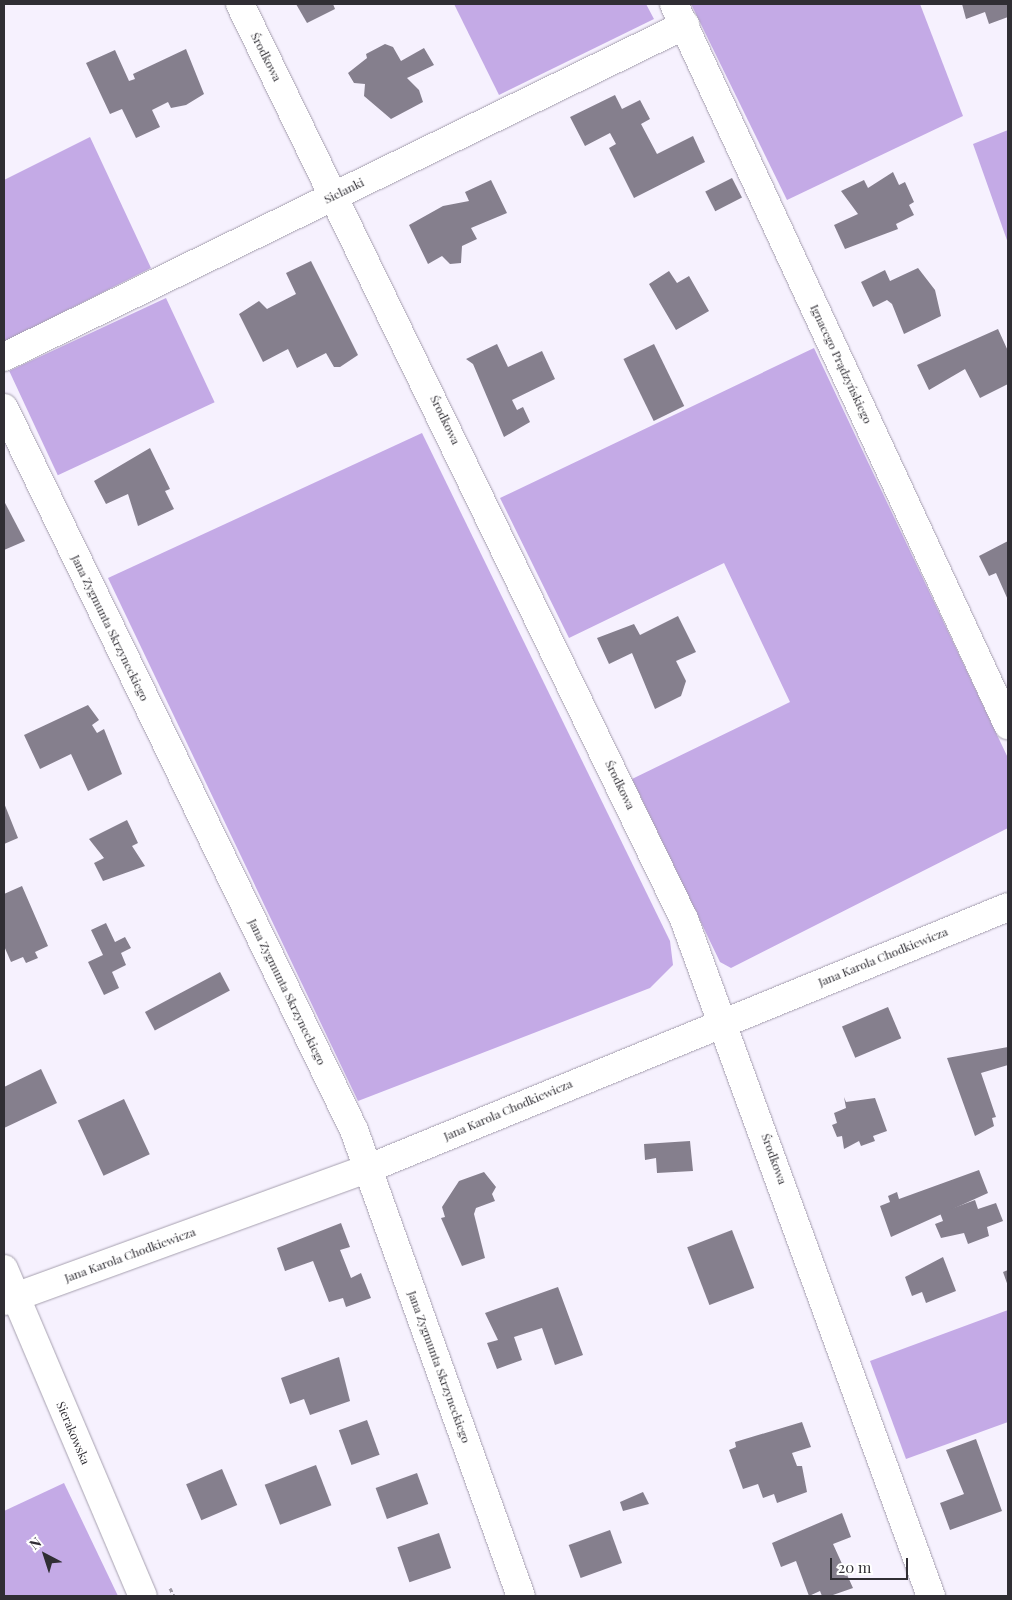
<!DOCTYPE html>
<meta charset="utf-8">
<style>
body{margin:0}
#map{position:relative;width:1012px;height:1600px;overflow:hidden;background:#f6f1fe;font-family:"Playfair Display",serif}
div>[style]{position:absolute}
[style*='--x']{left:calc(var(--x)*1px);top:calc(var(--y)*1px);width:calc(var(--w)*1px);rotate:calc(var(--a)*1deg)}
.forest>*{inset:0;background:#c4aae6;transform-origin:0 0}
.building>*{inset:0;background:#857f8d;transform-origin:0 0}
.path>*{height:3px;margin-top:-1.5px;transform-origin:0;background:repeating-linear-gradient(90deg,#9f9ba5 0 4px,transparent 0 6.5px)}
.roads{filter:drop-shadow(0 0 1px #a6a0af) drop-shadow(0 0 1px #a6a0af)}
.street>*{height:28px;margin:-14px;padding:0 14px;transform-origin:14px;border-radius:14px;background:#fff}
span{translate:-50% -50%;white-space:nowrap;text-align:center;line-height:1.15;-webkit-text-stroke:4.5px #fff;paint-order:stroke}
.street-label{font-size:12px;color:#302e34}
.frame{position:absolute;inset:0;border:5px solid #302e34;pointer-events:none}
.north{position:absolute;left:20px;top:1530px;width:50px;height:50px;-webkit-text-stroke:4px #fff;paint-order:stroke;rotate:320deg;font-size:14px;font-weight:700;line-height:20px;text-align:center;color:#302e34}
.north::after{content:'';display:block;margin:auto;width:18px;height:22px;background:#302e34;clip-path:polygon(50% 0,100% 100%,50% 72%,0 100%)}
.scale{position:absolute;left:830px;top:1558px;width:78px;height:22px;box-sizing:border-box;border:2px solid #302e34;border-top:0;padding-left:6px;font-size:15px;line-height:18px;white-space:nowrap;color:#302e34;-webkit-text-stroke:4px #fff;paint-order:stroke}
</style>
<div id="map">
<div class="forest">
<i style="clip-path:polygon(454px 4px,646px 4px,654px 19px,499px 95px)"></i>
<i style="clip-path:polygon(691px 4px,920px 4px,963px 116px,787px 200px)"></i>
<i style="clip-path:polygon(1008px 130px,1008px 243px,973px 144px)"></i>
<i style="clip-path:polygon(90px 137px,151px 268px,4px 342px,4px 180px)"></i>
<i style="left:166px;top:298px;width:115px;height:173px;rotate:65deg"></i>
<i style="clip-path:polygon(814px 348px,1008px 758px,1008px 828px,731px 968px,720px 962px,632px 779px,790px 702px,724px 563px,569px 638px,500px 498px)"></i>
<i style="clip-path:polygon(422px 433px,670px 941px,673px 965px,650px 988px,358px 1101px,108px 578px)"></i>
<i style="clip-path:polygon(1008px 1310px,1008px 1422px,906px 1459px,870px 1361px)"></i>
<i style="clip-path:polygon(64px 1483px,118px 1596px,4px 1596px,4px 1511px)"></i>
</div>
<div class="building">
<i style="clip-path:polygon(296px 4px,333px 4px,335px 9px,307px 23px)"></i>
<i style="clip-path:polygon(962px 4px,1008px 4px,1008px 17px,989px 24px,985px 12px,966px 19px)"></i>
<i style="clip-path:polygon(385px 44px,393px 47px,401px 61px,424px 48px,434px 65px,407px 78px,419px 90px,423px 102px,391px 119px,364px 96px,365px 84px,354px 83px,348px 73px,367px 58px,366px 54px)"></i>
<i style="clip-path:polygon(186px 49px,204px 94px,186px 105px,171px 108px,168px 102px,152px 110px,160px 127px,136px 138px,122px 109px,110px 114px,86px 63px,115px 50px,129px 81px,135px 79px,133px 74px)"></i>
<i style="clip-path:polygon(615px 95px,622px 109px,640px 100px,650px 119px,641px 124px,657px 154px,693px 136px,705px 162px,634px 198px,609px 148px,616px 144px,610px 133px,585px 146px,570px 117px)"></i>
<i style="clip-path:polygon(893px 172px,899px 185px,905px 182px,914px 202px,909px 205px,914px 215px,896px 224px,898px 229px,845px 249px,834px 225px,858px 214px,841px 191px,864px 180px,868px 188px)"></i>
<i style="left:732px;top:178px;width:22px;height:30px;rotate:63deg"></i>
<i style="clip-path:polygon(491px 180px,507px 213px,471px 228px,477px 239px,462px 246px,461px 263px,450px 264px,442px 256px,428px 264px,409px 225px,443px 206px,469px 201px,465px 192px)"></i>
<i style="clip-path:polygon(311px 261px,358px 355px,340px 367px,334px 367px,326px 353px,297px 368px,288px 349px,263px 362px,239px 314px,259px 301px,267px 309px,296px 294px,286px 273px)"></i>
<i style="clip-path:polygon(918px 268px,935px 290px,941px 316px,904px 334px,892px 304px,887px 300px,873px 307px,861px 282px,885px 270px,890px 281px)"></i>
<i style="clip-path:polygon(669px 271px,677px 283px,689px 276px,709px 311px,676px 330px,649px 284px)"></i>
<i style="clip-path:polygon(998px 329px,1008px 351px,1008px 384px,980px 398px,965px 369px,929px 390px,917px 365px)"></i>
<i style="clip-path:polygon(497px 344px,508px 367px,542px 351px,555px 379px,512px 400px,517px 410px,523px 407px,530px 422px,504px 437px,473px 364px,466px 359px)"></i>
<i style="left:654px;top:344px;width:69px;height:34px;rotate:64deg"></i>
<i style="clip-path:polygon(150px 448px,170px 489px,165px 491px,174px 509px,138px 526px,128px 494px,106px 504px,94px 481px)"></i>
<i style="clip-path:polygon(4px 501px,25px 541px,4px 550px)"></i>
<i style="clip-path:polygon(1008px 541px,1008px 600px,996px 573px,989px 576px,979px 556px)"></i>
<i style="clip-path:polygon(678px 616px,696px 652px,676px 661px,686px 681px,681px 696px,655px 709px,632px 653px,609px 664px,597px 638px,634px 624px,640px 635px)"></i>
<i style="clip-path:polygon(88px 705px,99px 720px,92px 725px,97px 733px,104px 729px,122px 774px,88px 791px,71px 754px,40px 769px,24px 735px)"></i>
<i style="clip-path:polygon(4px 803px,18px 838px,4px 844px)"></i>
<i style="clip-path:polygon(127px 820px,138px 843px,132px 846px,145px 866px,103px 881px,94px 863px,104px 858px,89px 839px)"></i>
<i style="clip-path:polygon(22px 886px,48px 946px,35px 952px,38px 958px,26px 963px,23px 957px,11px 962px,4px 946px,4px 894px)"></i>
<i style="clip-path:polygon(106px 923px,115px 942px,125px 937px,131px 948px,121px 953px,126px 965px,112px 972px,119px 988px,104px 995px,88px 962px,103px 955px,91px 930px)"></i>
<i style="left:220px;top:972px;width:21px;height:85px;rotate:62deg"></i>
<i style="left:888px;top:1007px;width:34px;height:50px;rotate:67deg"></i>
<i style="clip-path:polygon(1008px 1047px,1008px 1065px,981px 1073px,996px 1117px,992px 1118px,994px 1126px,975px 1136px,947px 1058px)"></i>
<i style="clip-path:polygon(41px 1069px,57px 1103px,4px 1128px,4px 1087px)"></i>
<i style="clip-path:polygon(844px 1097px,846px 1102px,875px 1098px,887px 1131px,873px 1136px,875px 1141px,861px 1146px,859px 1141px,844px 1149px,842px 1136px,837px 1137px,832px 1125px,837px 1123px,834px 1113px,846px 1108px)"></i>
<i style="left:124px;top:1099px;width:61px;height:51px;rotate:65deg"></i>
<i style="clip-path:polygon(690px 1141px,693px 1171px,657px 1173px,656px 1158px,645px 1160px,644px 1144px)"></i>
<i style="clip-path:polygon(979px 1170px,988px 1193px,891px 1237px,880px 1206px,890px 1202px,888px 1196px,897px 1192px,899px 1199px)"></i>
<i style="clip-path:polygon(484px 1172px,496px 1187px,492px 1194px,495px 1201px,476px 1208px,474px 1214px,485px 1258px,462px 1266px,441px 1218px,445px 1217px,442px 1207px,459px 1181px)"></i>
<i style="clip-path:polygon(975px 1200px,978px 1209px,996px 1203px,1003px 1221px,987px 1227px,989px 1236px,968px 1244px,964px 1233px,941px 1238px,935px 1224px,943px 1221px,940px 1213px)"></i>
<i style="clip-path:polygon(341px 1223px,350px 1247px,340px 1250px,351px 1278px,361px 1273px,371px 1298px,346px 1307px,343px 1298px,329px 1302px,313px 1261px,285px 1271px,277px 1248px)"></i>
<i style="left:732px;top:1230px;width:62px;height:48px;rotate:69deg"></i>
<i style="clip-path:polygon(943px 1257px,956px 1291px,926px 1303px,922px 1292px,912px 1296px,905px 1277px)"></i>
<i style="clip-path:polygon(1008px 1270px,1008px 1286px,1003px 1272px)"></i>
<i style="clip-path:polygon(558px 1287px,583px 1355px,555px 1365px,542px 1328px,514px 1337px,522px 1360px,497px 1369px,487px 1343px,498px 1340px,485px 1313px)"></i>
<i style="clip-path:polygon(339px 1357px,350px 1401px,310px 1415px,304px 1399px,290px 1404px,281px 1378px)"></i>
<i style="left:367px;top:1420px;width:37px;height:30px;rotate:70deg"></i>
<i style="clip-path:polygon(802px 1422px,811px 1447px,792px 1453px,797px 1466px,802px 1466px,807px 1492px,777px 1503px,774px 1494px,763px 1498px,758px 1484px,743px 1489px,729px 1450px,736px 1447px,735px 1442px)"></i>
<i style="clip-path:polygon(976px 1439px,1002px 1511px,950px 1530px,940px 1503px,964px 1494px,946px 1450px)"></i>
<i style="left:316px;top:1465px;width:43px;height:55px;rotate:69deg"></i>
<i style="left:222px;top:1469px;width:39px;height:39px;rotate:67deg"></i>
<i style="left:417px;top:1473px;width:33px;height:44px;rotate:70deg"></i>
<i style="clip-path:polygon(643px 1492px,649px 1504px,623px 1511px,620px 1502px)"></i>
<i style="clip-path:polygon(842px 1513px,851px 1537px,833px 1544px,853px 1588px,830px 1596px,822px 1596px,820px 1591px,809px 1596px,796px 1561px,781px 1567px,772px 1543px)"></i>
<i style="left:610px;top:1530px;width:35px;height:44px;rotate:70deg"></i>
<i style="left:439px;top:1533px;width:37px;height:44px;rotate:71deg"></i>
</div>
<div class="path">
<i style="--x:170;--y:1588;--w:9;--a:63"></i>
</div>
<div class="roads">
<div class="street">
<i style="--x:240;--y:4;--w:1017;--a:64.12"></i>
<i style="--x:684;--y:919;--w:721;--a:69.96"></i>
<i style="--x:674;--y:4;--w:795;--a:65.14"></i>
<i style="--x:4;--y:357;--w:758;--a:-25.99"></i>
<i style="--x:4;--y:408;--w:802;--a:64.14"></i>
<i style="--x:354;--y:1130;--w:495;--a:70.3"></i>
<i style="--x:4;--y:1269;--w:355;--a:67"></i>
<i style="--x:4;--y:1301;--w:386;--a:-20"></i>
<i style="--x:367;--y:1169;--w:692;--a:-22.23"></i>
</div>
</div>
<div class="street-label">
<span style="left:266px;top:57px;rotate:63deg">Środkowa</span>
<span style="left:344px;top:191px;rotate:-26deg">Sielanki</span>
<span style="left:841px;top:364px;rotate:65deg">Ignacego Prądzyńskiego</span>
<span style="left:445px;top:420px;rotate:64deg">Środkowa</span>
<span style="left:110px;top:628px;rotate:64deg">Jana Zygmunta Skrzyneckiego</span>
<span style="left:620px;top:785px;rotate:64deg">Środkowa</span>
<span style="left:883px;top:957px;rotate:-22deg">Jana Karola Chodkiewicza</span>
<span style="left:287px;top:992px;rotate:64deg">Jana Zygmunta Skrzyneckiego</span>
<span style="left:508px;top:1110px;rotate:-23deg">Jana Karola Chodkiewicza</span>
<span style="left:774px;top:1159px;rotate:70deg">Środkowa</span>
<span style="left:130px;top:1255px;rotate:-20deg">Jana Karola Chodkiewicza</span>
<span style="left:439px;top:1367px;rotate:70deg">Jana Zygmunta Skrzyneckiego</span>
<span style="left:73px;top:1433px;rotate:67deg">Sierakowska</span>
</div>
<div class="frame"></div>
<div class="north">N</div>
<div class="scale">20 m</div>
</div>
